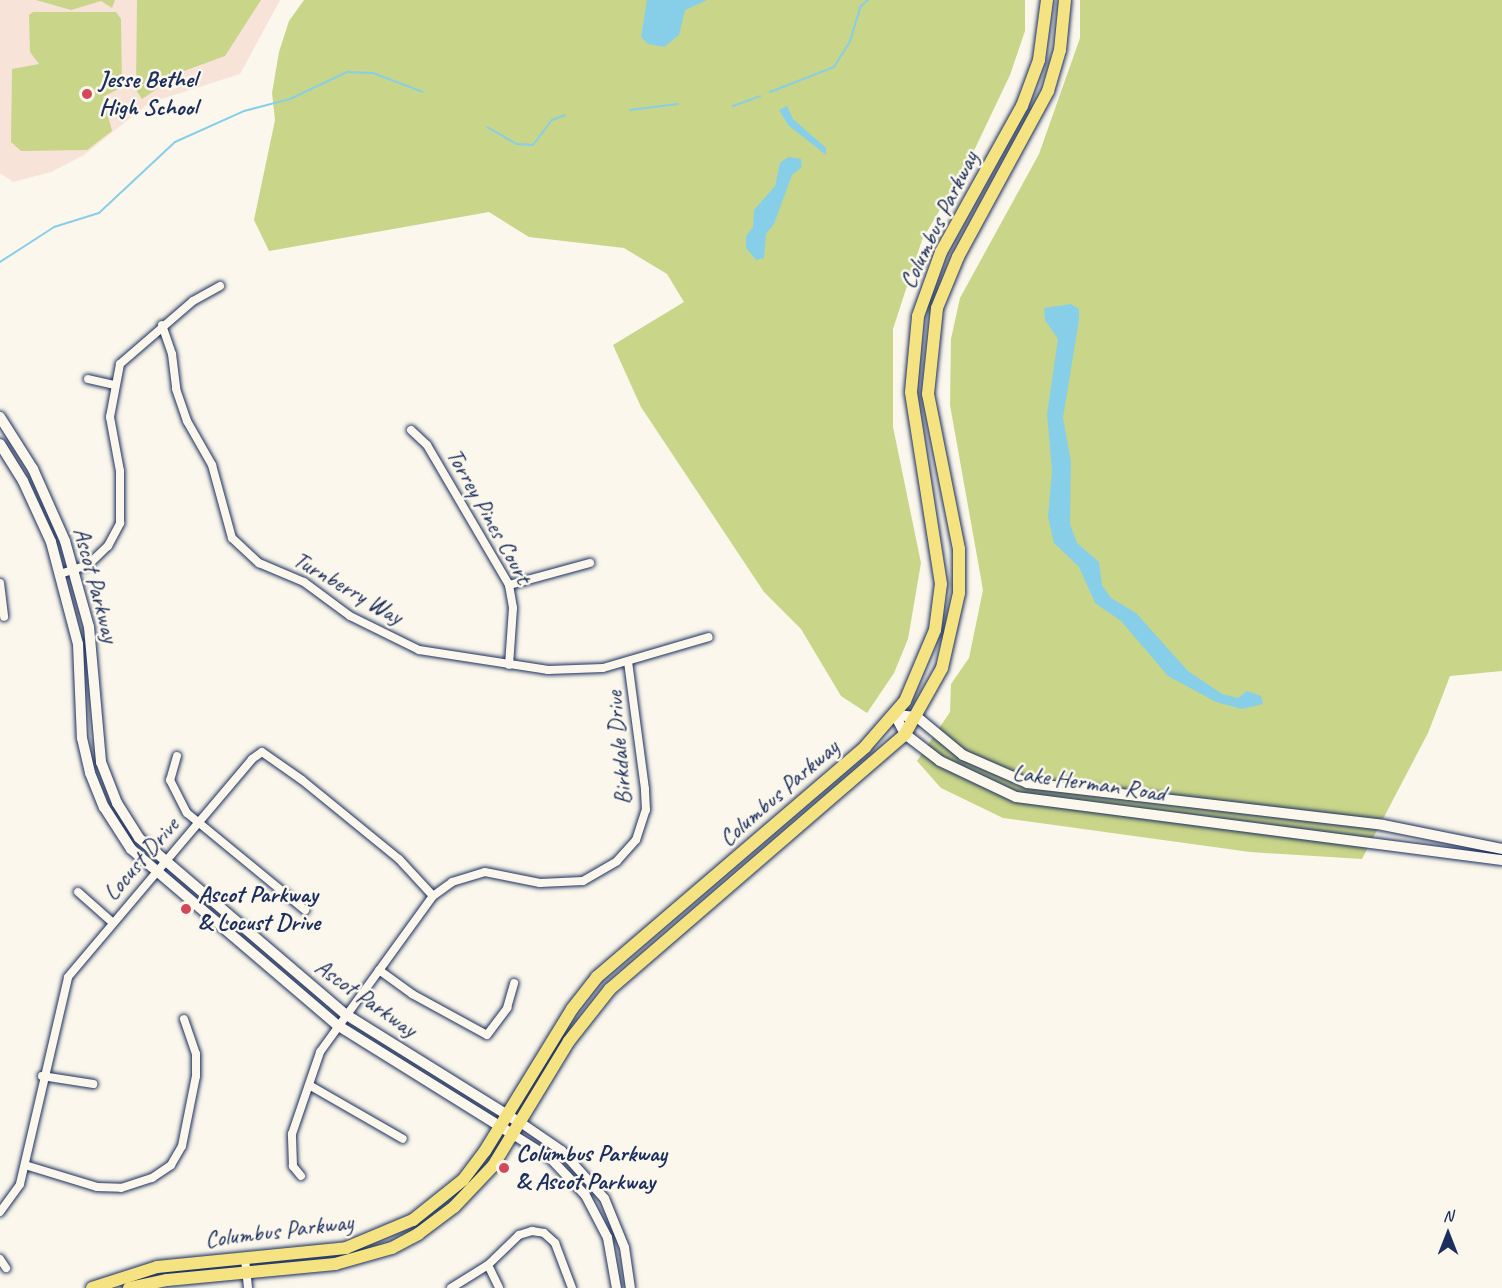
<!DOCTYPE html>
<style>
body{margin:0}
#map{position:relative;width:1502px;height:1288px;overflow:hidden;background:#fbf7ec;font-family:Caveat,sans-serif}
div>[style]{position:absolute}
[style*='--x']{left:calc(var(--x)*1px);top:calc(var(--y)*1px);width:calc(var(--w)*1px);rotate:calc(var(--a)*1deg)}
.built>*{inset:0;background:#f7e3d8}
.green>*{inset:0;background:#c9d589}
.water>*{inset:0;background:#87cfe8}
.stream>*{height:2px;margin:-1px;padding:0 1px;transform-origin:1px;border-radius:1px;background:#87cfe8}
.roads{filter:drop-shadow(0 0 2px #1b2f5e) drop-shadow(0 0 2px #1b2f5e)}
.minor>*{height:8px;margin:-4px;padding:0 4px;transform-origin:4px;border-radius:4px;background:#fbf7ec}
.tertiary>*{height:9px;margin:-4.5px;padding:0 4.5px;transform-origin:4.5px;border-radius:4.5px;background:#fbf7ec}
.secondary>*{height:10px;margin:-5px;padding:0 5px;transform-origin:5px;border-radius:5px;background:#fbf7ec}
.primary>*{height:12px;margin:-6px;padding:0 6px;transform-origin:6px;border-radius:6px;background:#f5e382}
.dots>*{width:16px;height:16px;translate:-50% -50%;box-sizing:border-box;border:3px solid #fbf7ec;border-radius:50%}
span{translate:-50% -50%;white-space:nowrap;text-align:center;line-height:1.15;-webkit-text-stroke:5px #fbf7ec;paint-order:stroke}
.poi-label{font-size:24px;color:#1b2f5e;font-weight:700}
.left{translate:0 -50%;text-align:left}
.street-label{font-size:24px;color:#1b2f5e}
.north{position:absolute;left:1418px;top:1204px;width:60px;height:60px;-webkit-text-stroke:4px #fbf7ec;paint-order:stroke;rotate:0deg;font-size:16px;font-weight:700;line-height:24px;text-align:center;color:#1b2f5e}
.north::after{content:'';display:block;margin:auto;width:21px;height:27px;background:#1b2f5e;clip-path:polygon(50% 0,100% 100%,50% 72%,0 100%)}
</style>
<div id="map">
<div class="built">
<i style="clip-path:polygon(0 0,280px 0,240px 74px,149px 103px,84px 155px,51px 172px,13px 182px,0 173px)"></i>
</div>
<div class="green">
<i style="clip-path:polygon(36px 0,115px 0,112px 8px,101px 1px,71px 10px)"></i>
<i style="clip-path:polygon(137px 0,261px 0,225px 56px,184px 71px,142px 99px,136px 90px)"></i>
<i style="clip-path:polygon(304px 0,1025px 0,1025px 31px,1010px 75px,970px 159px,922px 240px,893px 329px,893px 427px,921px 563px,908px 639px,894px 673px,867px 713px,841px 696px,801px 629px,764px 592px,641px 407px,613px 345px,684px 302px,667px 274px,624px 248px,529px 237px,489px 212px,269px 251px,254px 220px,275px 120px,272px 93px,279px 52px,289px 21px)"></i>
<i style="clip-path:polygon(1080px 0,1502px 0,1502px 671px,1450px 676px,1428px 733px,1362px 859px,1250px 852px,1003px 818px,941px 788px,917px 761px,950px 712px,951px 684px,969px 658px,983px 590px,950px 405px,951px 339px,960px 298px,1039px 154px,1080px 38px)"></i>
<i style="clip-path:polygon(33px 12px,116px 12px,121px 19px,122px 87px,103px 97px,112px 131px,87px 150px,21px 151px,11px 142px,12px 69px,39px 64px,30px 52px,29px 15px)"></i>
</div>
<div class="water">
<i style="clip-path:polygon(647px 0,707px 0,685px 10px,679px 35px,664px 47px,648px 44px,641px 37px)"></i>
<i style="clip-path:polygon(787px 106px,793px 119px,826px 148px,826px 155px,788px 125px,779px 110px)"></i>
<i style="clip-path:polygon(788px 157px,801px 159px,802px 167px,792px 175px,774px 224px,766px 234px,764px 258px,756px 260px,746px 248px,746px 236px,753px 227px,754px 210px,775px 186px,780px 163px)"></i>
<i style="clip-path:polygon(1071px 304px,1079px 309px,1079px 320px,1063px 418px,1071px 462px,1070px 524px,1077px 543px,1099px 562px,1102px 585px,1111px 598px,1136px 613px,1188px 671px,1222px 694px,1238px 698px,1247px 691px,1261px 696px,1263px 704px,1242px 709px,1216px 702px,1168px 676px,1121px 621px,1095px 603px,1079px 567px,1054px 543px,1048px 517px,1052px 471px,1047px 414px,1058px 339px,1045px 320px,1044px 308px)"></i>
</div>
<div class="stream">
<i style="--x:770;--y:92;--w:69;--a:-21.3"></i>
<i style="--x:834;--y:67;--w:31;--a:-58"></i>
<i style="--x:850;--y:41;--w:37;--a:-73"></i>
<i style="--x:861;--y:6;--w:9;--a:-41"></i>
<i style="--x:733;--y:106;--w:29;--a:-20"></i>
<i style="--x:630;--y:110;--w:48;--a:-7.1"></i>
<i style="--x:487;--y:127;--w:34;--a:30"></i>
<i style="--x:516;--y:144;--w:17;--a:3"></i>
<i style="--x:533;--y:145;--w:31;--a:-53"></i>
<i style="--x:552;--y:120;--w:14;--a:-21"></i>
<i style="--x:0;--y:262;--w:64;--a:-32.9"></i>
<i style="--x:54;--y:227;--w:47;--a:-17.3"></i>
<i style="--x:99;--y:213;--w:104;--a:-43.1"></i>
<i style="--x:175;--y:142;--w:76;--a:-24.2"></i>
<i style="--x:244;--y:111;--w:48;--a:-14.6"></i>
<i style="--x:290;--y:99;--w:63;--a:-25.3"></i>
<i style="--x:347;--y:72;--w:26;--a:2"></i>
<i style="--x:373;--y:73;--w:53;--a:20.8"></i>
</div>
<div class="roads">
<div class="minor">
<i style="--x:162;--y:325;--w:31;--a:71"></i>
<i style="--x:172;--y:354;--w:35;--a:83"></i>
<i style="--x:176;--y:389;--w:34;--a:71"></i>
<i style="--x:187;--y:421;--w:51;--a:60.4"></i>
<i style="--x:212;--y:465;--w:76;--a:74.7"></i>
<i style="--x:232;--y:538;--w:37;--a:43"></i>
<i style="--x:259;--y:563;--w:49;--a:22.9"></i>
<i style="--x:304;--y:582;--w:57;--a:36.5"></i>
<i style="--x:350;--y:616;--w:77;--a:26.2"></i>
<i style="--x:419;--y:650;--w:131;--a:8.8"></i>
<i style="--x:548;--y:670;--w:55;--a:-2.1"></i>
<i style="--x:603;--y:668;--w:110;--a:-16.3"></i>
<i style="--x:88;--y:379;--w:27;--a:13"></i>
<i style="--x:411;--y:430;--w:22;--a:43"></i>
<i style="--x:427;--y:445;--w:162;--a:59.6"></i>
<i style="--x:509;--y:585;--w:23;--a:80"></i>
<i style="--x:513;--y:608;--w:57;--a:94"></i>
<i style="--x:60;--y:574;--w:29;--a:-18"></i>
<i style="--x:88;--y:565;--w:28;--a:-44"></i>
<i style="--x:108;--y:546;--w:26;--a:-62"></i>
<i style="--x:120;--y:523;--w:52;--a:-90"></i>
<i style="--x:120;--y:471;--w:55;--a:-100.5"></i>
<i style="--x:110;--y:417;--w:54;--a:-79.3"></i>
<i style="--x:120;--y:364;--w:96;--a:-40.8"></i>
<i style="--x:193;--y:301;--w:31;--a:-29"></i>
<i style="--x:0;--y:583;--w:34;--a:83"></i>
<i style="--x:509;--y:585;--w:84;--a:-15.2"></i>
<i style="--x:177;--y:756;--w:25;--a:106"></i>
<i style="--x:170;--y:780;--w:37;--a:63"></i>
<i style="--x:187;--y:813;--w:153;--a:39.4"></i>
<i style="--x:78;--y:892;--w:45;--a:41.4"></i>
<i style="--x:379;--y:970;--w:41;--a:36"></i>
<i style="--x:412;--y:994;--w:85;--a:28.7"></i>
<i style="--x:487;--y:1035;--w:34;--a:-53"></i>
<i style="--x:507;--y:1008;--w:26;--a:-74"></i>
<i style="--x:42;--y:1076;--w:52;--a:8.9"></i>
<i style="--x:309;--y:1085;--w:108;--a:29.9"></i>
<i style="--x:25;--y:1165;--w:75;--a:17"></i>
<i style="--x:97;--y:1187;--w:24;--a:2"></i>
<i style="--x:121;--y:1188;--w:33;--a:-18"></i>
<i style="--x:152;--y:1178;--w:23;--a:-34"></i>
<i style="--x:171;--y:1165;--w:22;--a:-60"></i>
<i style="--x:182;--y:1146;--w:71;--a:-78.7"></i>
<i style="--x:196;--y:1076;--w:22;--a:-90"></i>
<i style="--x:196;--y:1054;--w:37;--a:-109"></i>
<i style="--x:301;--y:1176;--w:13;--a:-129"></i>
<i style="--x:293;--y:1166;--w:32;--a:-92"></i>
<i style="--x:292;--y:1134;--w:87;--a:-71.1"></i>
<i style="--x:320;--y:1052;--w:193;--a:-54.1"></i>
<i style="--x:433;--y:896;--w:24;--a:-36"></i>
<i style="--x:452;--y:882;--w:34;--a:-17"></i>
<i style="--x:485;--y:872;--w:56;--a:11.3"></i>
<i style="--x:540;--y:883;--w:43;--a:-2.7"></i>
<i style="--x:583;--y:881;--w:39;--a:-30"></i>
<i style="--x:617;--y:861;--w:28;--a:-48"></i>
<i style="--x:636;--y:840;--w:32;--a:-72"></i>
<i style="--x:646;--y:810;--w:21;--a:-93"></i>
<i style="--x:645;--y:789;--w:129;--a:-97.6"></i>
<i style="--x:0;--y:1212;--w:34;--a:-54"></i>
<i style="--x:20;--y:1184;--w:212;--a:-76.9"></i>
<i style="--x:68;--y:977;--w:285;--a:-49.8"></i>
<i style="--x:252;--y:759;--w:12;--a:-35"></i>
<i style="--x:262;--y:752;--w:49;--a:35"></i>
<i style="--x:302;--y:780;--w:125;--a:39.2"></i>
<i style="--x:399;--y:859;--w:50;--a:47.4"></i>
<i style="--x:0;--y:1259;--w:11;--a:56"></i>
<i style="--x:245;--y:1259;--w:29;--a:84"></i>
<i style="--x:488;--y:1265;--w:25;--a:64"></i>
<i style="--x:451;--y:1288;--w:44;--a:-31.9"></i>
<i style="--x:488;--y:1265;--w:43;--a:-44.1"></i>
<i style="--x:519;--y:1235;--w:14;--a:-17"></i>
<i style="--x:532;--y:1231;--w:12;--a:9"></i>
<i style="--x:544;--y:1233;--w:15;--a:42"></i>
<i style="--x:555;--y:1243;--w:48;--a:69.3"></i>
</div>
<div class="tertiary">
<i style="--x:520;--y:1122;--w:50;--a:34.3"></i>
<i style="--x:561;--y:1150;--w:64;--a:48.1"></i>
<i style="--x:604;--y:1198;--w:53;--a:67.8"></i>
<i style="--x:624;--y:1247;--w:41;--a:81.7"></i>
<i style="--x:514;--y:1135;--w:41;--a:32.2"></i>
<i style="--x:549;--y:1157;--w:52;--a:46.5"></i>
<i style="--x:585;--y:1195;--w:47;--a:62.4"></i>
<i style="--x:607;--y:1237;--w:52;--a:80"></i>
</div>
<div class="secondary">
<i style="--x:0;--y:417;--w:62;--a:57.6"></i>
<i style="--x:33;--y:469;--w:79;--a:66"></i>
<i style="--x:65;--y:541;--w:89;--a:74.4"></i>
<i style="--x:89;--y:627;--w:136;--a:84.9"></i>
<i style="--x:101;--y:762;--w:44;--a:68.7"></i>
<i style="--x:117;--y:803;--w:41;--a:57.8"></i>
<i style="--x:139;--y:838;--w:271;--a:40.5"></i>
<i style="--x:345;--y:1014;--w:199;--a:31.9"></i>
<i style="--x:0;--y:444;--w:44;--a:58.1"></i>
<i style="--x:23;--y:481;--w:67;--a:65.3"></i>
<i style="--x:51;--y:542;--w:106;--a:75.2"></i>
<i style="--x:78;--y:644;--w:94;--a:87.6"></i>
<i style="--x:82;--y:738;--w:36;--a:77"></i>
<i style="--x:90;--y:773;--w:37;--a:68"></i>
<i style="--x:104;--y:807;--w:50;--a:57.3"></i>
<i style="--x:131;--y:849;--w:271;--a:40.5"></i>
<i style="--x:337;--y:1025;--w:208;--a:31.9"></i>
<i style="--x:895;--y:715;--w:21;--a:62"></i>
<i style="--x:905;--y:734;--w:44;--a:37.6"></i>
<i style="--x:940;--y:761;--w:84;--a:25.3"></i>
<i style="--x:1016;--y:797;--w:490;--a:7.4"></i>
<i style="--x:895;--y:715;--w:22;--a:5"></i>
<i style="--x:917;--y:717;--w:60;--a:39.6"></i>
<i style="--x:963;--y:755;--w:70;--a:23.6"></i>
<i style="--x:1027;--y:783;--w:358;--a:6.7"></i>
<i style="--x:1383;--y:825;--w:121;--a:11.4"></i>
</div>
<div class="primary">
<i style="--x:92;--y:1288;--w:68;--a:-17.9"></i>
<i style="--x:157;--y:1267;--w:190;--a:-5.7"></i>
<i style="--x:346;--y:1248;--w:73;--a:-22.7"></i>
<i style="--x:413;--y:1220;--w:64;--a:-38.7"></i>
<i style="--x:463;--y:1180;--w:36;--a:-53"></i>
<i style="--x:485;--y:1151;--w:167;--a:-58.5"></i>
<i style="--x:572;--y:1009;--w:41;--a:-52"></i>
<i style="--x:597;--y:977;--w:353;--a:-40.6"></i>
<i style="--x:865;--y:747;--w:61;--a:-49"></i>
<i style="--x:905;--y:701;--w:77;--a:-67.1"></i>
<i style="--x:935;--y:630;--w:46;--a:-82.6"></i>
<i style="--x:941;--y:584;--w:194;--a:-98.9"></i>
<i style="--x:911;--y:392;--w:76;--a:-84.7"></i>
<i style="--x:918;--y:316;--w:68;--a:-70.2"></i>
<i style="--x:941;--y:252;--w:167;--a:-61"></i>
<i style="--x:1022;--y:106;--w:49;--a:-69.7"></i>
<i style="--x:1039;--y:60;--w:61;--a:-82.4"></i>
<i style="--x:129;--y:1288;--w:39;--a:-12"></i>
<i style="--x:167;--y:1280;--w:169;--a:-5.4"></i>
<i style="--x:335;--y:1264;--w:59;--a:-15.7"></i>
<i style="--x:392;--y:1248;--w:30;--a:-28"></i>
<i style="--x:418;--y:1234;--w:45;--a:-36.9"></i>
<i style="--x:454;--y:1207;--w:57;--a:-46.4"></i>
<i style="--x:493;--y:1166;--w:146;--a:-58.7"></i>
<i style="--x:569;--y:1041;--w:66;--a:-51.7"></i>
<i style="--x:610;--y:989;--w:390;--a:-40.8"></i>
<i style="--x:905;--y:734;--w:76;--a:-60.7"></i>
<i style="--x:942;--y:668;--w:77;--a:-77.2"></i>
<i style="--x:959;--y:593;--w:44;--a:-90"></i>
<i style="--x:959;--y:549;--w:158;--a:-101.3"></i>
<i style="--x:928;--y:394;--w:86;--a:-84"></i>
<i style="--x:937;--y:308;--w:55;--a:-67.6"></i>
<i style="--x:958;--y:257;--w:189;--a:-61.5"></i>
<i style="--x:1048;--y:91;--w:43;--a:-73.7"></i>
<i style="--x:1060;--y:50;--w:50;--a:-84.3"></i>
</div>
</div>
<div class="dots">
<i style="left:87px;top:94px;background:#d1495b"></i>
<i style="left:186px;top:909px;background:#d1495b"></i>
<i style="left:504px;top:1168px;background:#d1495b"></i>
</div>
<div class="poi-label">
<span class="left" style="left:99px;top:94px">Jesse Bethel<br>High School</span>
<span class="left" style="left:198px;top:909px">Ascot Parkway<br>&amp; Locust Drive</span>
<span class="left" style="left:516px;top:1168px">Columbus Parkway<br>&amp; Ascot Parkway</span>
</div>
<div class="street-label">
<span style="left:939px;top:220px;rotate:-64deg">Columbus Parkway</span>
<span style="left:489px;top:516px;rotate:61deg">Torrey Pines Court</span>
<span style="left:96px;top:585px;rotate:75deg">Ascot Parkway</span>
<span style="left:348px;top:588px;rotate:30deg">Turnberry Way</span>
<span style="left:619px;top:748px;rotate:-95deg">Birkdale Drive</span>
<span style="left:1089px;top:783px;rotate:8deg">Lake Herman Road</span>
<span style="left:779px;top:793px;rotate:-41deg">Columbus Parkway</span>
<span style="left:141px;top:859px;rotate:-49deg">Locust Drive</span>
<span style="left:366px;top:998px;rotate:35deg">Ascot Parkway</span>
<span style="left:279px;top:1231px;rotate:-7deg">Columbus Parkway</span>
</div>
<div class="north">N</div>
</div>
